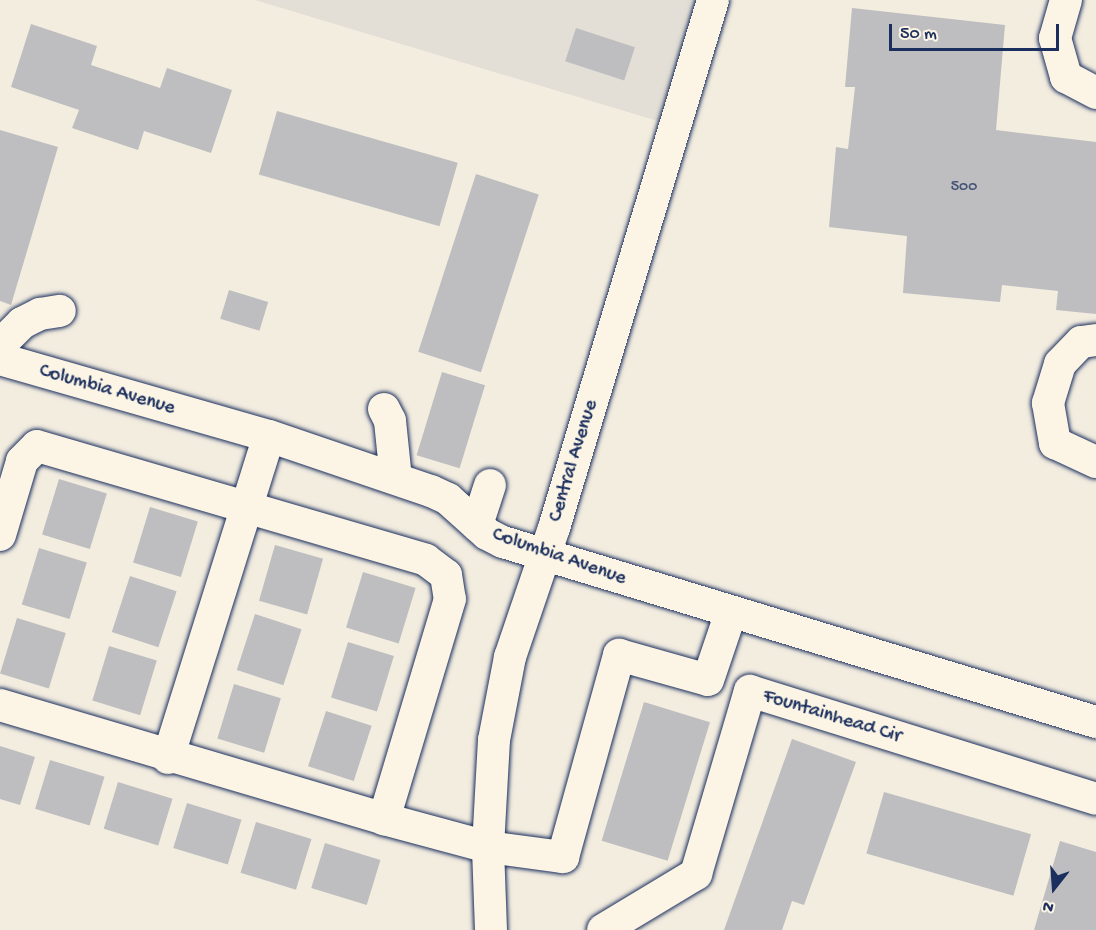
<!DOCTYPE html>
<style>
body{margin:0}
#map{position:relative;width:1096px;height:930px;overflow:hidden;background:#f3ede0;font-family:"Gochi Hand",sans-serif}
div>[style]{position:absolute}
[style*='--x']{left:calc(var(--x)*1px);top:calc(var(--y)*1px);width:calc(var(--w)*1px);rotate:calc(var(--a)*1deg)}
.built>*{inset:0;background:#e3dfd6}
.building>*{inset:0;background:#bebec0;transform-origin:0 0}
.roads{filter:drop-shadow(0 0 2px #1b2f5e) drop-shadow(0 0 2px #1b2f5e)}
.minor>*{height:32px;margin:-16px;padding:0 16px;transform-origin:16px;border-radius:16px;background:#fcf5e5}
span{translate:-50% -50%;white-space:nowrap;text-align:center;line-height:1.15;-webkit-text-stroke:6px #fcf5e5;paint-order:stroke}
.number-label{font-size:16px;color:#445376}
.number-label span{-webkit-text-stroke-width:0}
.street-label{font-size:20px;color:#1b2f5e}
.north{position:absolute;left:1024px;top:858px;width:60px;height:60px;-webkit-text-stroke:4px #fcf5e5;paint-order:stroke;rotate:197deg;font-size:16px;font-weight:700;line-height:24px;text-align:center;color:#1b2f5e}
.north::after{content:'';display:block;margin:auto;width:21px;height:27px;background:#1b2f5e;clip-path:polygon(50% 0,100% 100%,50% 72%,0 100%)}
.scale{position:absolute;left:889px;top:24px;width:170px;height:27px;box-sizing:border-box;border:3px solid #1b2f5e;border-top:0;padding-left:8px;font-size:18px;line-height:21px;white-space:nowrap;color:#1b2f5e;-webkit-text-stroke:4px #fcf5e5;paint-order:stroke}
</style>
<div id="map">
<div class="built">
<i style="clip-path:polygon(255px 0,698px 0,661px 122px)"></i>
</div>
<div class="building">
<i style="clip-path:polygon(852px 8px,1005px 25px,996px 130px,1096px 142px,1096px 314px,1056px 310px,1058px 291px,1002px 285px,1000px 302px,903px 293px,907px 236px,829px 227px,836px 147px,848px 149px,855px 87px,845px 87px)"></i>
<i style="clip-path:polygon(31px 24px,97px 46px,91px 65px,160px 88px,167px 68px,232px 90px,211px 153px,144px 131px,138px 150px,72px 128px,79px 110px,11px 87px)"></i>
<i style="left:576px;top:28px;width:62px;height:35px;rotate:18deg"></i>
<i style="left:277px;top:111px;width:188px;height:66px;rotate:16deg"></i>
<i style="clip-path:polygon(0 130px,58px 147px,11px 305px,0 301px)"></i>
<i style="left:476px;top:174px;width:66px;height:187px;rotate:18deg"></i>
<i style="left:229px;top:290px;width:41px;height:30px;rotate:17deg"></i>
<i style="left:442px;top:372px;width:45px;height:87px;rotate:17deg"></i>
<i style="left:59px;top:479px;width:50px;height:58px;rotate:17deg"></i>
<i style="left:150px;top:507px;width:50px;height:58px;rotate:17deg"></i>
<i style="left:275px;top:545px;width:50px;height:58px;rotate:16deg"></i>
<i style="left:39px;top:548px;width:50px;height:59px;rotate:17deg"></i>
<i style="left:363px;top:572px;width:55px;height:58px;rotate:17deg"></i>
<i style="left:130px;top:576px;width:49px;height:59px;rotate:18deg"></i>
<i style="left:255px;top:614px;width:49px;height:59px;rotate:18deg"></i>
<i style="left:17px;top:618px;width:51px;height:58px;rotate:17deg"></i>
<i style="left:348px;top:642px;width:48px;height:58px;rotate:17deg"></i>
<i style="left:109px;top:646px;width:50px;height:57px;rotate:17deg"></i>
<i style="left:234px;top:684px;width:49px;height:57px;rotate:17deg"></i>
<i style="left:644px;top:702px;width:69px;height:145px;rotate:17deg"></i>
<i style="left:326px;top:711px;width:48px;height:58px;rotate:18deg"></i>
<i style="clip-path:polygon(792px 739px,856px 762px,804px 905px,792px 901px,782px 930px,724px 930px)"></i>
<i style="clip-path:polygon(0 746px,35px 757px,20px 805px,0 799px)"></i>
<i style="left:50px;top:760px;width:57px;height:51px;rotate:17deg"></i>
<i style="left:118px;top:782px;width:57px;height:49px;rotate:17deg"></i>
<i style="left:884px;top:792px;width:153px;height:64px;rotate:16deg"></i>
<i style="left:187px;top:803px;width:57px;height:47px;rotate:17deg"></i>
<i style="left:256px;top:822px;width:58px;height:53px;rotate:17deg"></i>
<i style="clip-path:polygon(1060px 841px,1096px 852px,1096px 930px,1034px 930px)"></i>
<i style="left:325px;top:843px;width:58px;height:47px;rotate:17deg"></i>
</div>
<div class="roads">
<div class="minor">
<i style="--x:1066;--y:0;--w:40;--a:106"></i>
<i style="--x:1055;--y:38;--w:41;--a:74.2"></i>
<i style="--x:1066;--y:77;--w:34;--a:28"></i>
<i style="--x:1096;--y:340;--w:15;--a:172"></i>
<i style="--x:1081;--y:342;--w:30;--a:134"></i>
<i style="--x:1060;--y:364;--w:41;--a:107.1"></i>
<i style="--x:1048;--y:403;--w:41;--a:80.1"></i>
<i style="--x:1055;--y:443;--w:45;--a:24.9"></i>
<i style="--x:0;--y:345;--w:31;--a:-45"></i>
<i style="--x:22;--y:323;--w:20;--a:-27"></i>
<i style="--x:40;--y:314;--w:20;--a:-9"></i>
<i style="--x:0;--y:359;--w:280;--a:16"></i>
<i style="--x:269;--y:436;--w:171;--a:18.8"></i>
<i style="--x:431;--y:491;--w:19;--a:25"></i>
<i style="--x:448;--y:499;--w:52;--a:41.9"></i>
<i style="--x:487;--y:534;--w:18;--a:27"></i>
<i style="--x:503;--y:542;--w:620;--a:16.89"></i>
<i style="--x:384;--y:409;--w:13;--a:63"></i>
<i style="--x:390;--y:421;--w:58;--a:84.1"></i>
<i style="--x:477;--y:525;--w:42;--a:-72"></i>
<i style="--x:0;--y:535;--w:77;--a:-73.4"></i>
<i style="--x:22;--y:461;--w:21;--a:-45"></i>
<i style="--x:37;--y:446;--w:405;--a:16.3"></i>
<i style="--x:426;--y:560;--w:25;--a:37"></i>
<i style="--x:446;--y:575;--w:24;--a:81"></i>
<i style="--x:450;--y:599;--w:230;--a:106.7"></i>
<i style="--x:0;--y:705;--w:401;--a:16.5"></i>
<i style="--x:384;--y:819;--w:108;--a:15.1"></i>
<i style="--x:488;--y:847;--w:76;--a:7.6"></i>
<i style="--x:563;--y:857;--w:210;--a:-74.5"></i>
<i style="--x:619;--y:655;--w:92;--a:15.7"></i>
<i style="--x:708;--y:680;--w:72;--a:-71.3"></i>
<i style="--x:168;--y:758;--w:337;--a:-72.6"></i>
<i style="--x:491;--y:930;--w:83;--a:-92.1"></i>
<i style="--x:488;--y:847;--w:107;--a:-86.8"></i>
<i style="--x:494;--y:740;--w:85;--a:-79.1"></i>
<i style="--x:510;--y:657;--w:136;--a:-71.2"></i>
<i style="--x:554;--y:528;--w:551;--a:-73.24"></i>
<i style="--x:603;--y:930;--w:109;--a:-31.1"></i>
<i style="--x:696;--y:874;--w:191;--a:-73.6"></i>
<i style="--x:750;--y:691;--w:362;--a:17.3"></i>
</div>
</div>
<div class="number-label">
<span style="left:964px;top:188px">500</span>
</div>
<div class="street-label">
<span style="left:107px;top:390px;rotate:16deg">Columbia Avenue</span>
<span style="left:574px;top:461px;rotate:-73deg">Central Avenue</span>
<span style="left:559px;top:557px;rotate:19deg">Columbia Avenue</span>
<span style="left:832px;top:717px;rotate:17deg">Fountainhead Cir</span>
</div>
<div class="north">N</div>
<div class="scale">50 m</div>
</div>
